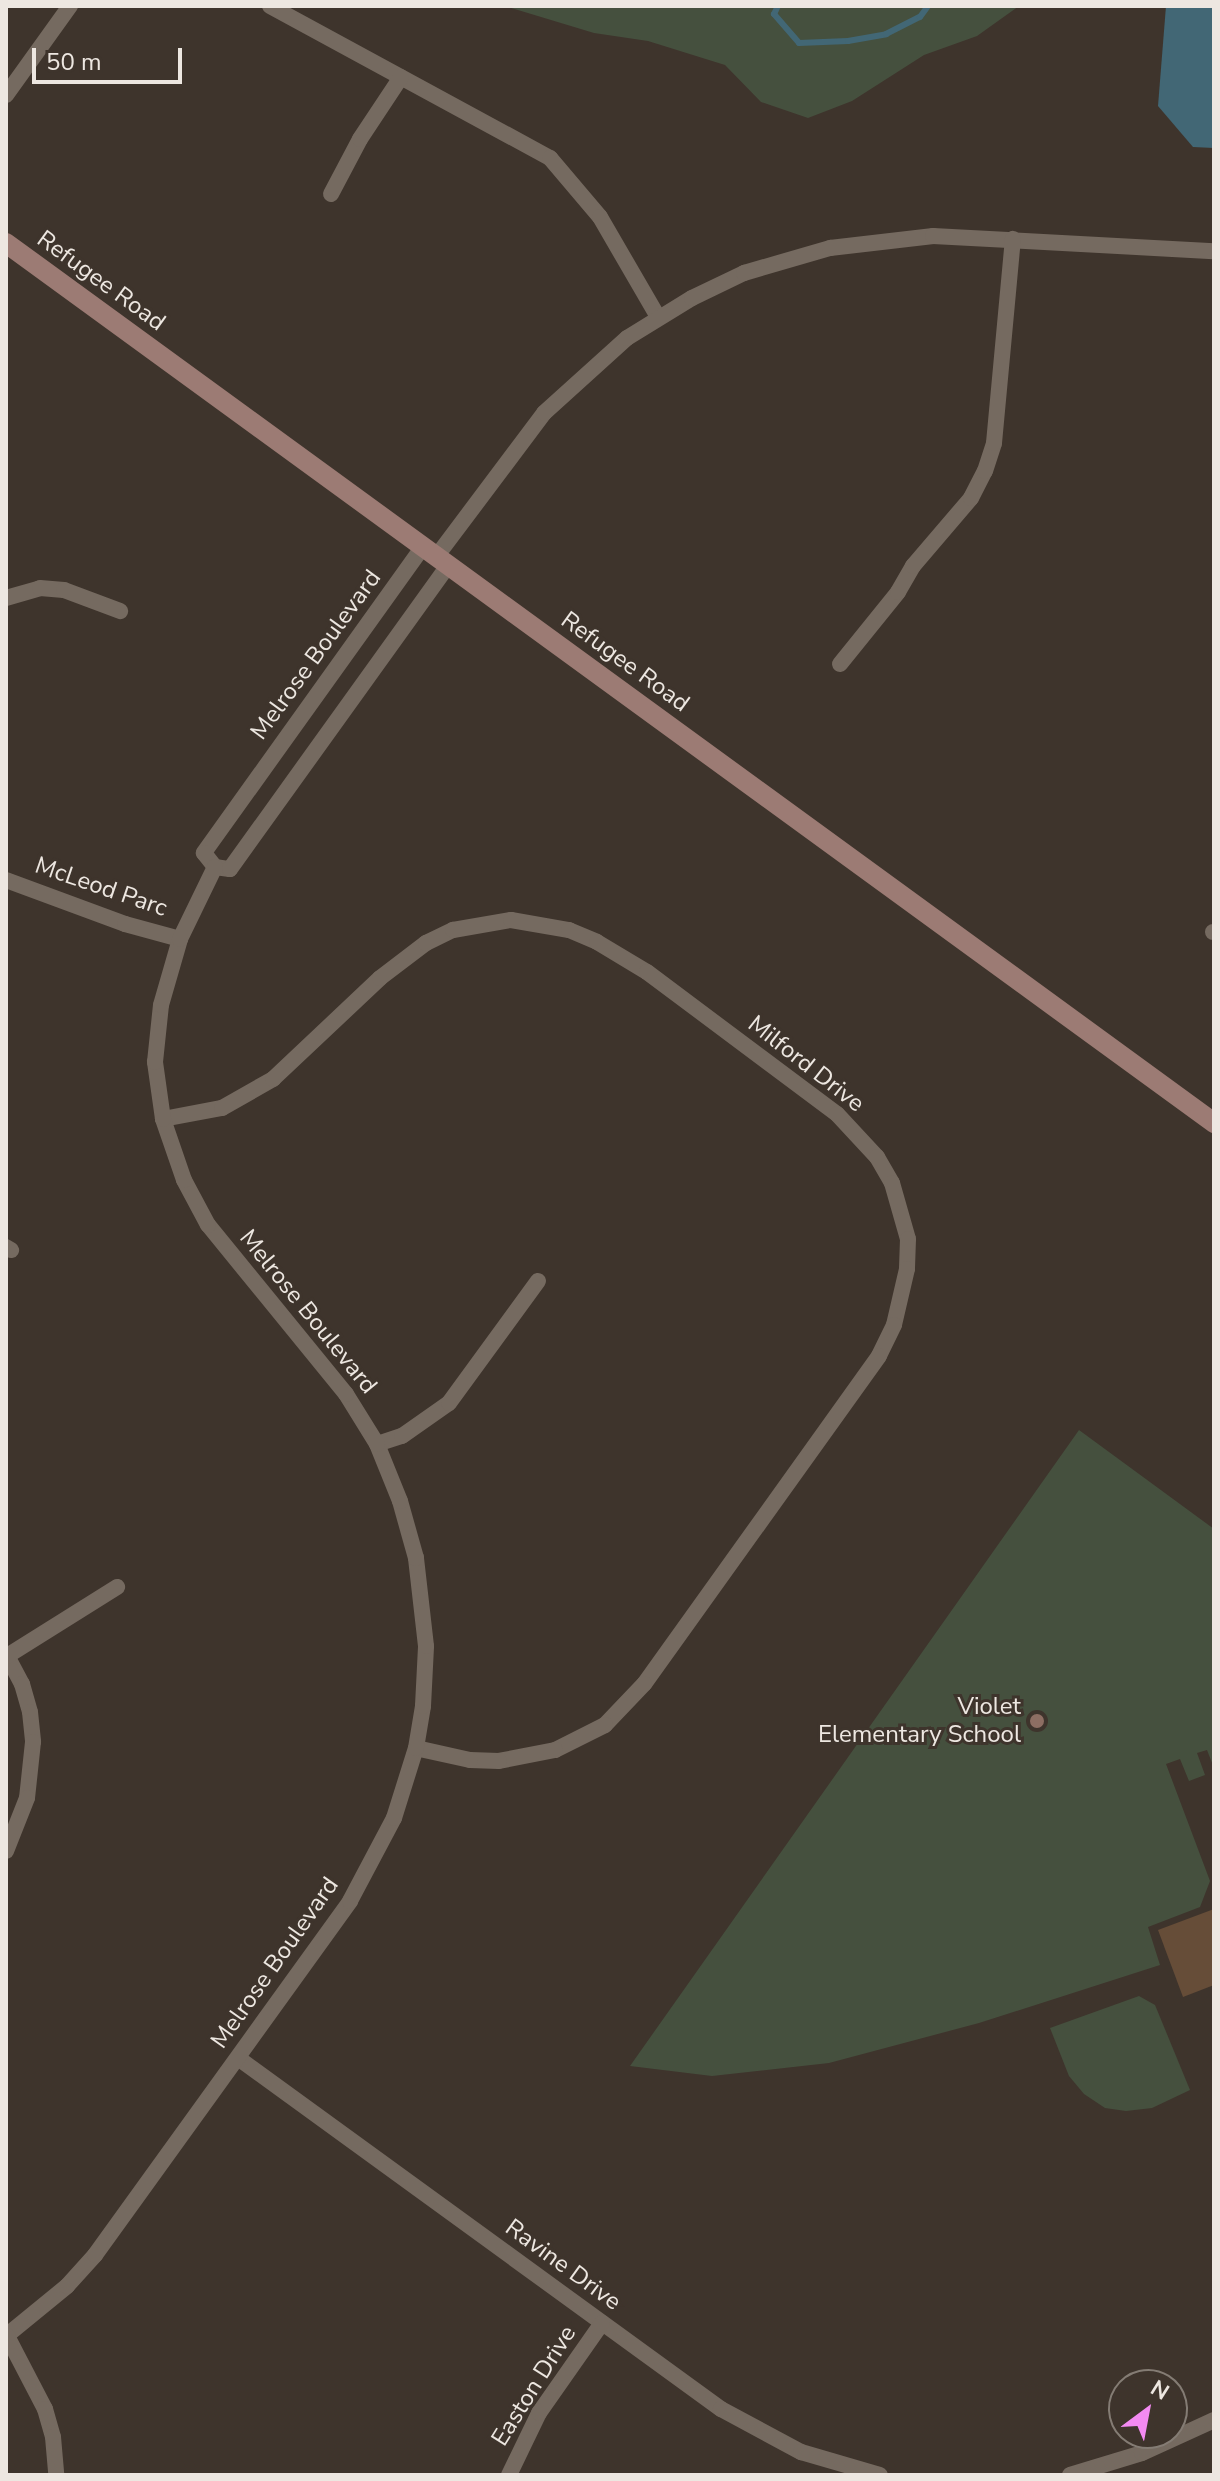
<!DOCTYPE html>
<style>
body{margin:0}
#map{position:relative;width:1220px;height:2481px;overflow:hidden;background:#3e342c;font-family:"Nunito Sans",sans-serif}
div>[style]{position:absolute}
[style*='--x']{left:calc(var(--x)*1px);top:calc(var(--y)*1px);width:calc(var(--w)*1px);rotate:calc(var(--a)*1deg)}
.green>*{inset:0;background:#45503e}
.water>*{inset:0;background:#426775}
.stream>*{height:6px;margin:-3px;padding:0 3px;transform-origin:3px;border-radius:3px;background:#426775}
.building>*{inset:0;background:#664d38}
.street>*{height:16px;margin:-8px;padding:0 8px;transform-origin:8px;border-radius:8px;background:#756a60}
.secondary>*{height:20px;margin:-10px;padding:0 10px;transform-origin:10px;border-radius:10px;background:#9c7b74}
.dots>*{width:22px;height:22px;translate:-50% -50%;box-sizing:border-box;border:4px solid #3e342c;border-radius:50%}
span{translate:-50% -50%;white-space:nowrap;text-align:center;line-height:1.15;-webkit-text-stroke:6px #3e342c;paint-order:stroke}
.street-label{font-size:24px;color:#ede7e1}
.poi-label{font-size:24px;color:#ede7e1}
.right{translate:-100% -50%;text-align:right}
.frame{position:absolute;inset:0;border:8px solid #ede7e1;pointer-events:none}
.north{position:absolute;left:1108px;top:2369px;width:80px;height:80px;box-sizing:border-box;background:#3e342c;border:2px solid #847c74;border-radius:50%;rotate:32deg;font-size:22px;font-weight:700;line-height:32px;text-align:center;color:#ede7e1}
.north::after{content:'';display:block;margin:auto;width:28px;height:36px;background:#f38af2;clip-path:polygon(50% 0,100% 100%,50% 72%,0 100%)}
.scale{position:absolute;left:32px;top:48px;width:150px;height:36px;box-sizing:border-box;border:4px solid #ede7e1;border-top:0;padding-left:10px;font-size:24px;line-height:28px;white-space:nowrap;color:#ede7e1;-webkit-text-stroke:6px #3e342c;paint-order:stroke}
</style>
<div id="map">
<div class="green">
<i style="clip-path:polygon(505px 6px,1019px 6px,977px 36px,924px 55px,852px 101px,808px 118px,761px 102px,725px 65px,648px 41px,594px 33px)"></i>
<i style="clip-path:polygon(1079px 1430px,1214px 1529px,1214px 1768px,1207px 1750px,1197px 1753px,1205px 1775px,1189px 1781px,1180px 1759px,1166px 1764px,1210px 1881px,1200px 1907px,1148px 1927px,1160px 1965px,979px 2023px,829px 2063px,712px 2076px,630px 2066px)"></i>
<i style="clip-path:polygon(1139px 1996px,1155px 2005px,1190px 2090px,1152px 2108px,1126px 2111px,1105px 2108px,1084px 2094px,1069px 2076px,1050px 2028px)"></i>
</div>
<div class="water">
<i style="clip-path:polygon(1166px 6px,1214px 6px,1214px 148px,1193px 147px,1158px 106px)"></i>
</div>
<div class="stream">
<i style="--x:778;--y:6;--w:9;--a:117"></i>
<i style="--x:774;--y:14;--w:38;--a:49"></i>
<i style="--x:799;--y:43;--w:49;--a:-2.3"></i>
<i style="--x:848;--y:41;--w:39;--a:-10"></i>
<i style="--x:886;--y:34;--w:38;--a:-27"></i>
<i style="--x:920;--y:17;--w:14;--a:-54"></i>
</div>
<div class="building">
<i style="clip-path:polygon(1214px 1909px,1214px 1985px,1183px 1997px,1158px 1930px)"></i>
</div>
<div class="street">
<i style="--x:270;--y:6;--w:319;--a:28.5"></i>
<i style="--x:550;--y:158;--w:77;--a:49.7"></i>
<i style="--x:600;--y:217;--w:116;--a:59.9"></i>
<i style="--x:6;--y:95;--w:110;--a:-54.3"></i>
<i style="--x:331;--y:194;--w:62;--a:-62.2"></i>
<i style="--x:360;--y:139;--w:74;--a:-56.5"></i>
<i style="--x:422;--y:548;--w:375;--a:125.6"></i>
<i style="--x:204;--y:853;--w:18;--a:52"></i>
<i style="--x:215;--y:867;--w:15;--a:8"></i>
<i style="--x:230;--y:869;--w:373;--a:-54.3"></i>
<i style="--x:436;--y:557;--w:180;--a:-53.1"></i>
<i style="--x:544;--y:413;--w:112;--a:-42.1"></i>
<i style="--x:627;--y:338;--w:76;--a:-31.6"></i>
<i style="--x:692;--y:298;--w:58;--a:-25.7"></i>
<i style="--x:744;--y:273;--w:90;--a:-16.2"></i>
<i style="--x:830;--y:248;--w:104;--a:-6.6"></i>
<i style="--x:933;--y:236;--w:281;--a:3.1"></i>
<i style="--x:6;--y:598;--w:35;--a:-16"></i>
<i style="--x:40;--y:588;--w:24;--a:5"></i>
<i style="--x:64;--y:590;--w:60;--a:20.6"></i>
<i style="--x:840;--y:664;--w:92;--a:-51.1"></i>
<i style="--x:898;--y:592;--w:30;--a:-60"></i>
<i style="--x:913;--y:566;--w:89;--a:-49.5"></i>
<i style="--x:971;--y:498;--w:30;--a:-63"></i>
<i style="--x:985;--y:471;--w:29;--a:-72"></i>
<i style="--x:994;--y:443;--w:205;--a:-84.7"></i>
<i style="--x:6;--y:880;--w:127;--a:20.3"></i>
<i style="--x:125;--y:924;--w:57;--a:15.3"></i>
<i style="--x:1213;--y:932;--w:1;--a:0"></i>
<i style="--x:163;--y:1119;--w:60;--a:-10.6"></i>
<i style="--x:222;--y:1108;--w:59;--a:-29.6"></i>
<i style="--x:273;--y:1079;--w:147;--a:-43.3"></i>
<i style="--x:380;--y:978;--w:58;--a:-37.3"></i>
<i style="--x:426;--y:943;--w:30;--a:-26"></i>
<i style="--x:453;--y:930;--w:59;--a:-9.8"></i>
<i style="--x:511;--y:920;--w:59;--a:9.8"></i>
<i style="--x:569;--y:930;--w:30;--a:23"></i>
<i style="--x:597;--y:942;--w:58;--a:31"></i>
<i style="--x:647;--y:972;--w:237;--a:36.8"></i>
<i style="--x:837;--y:1114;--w:59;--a:47.1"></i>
<i style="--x:877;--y:1157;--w:30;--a:60"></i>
<i style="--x:892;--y:1183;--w:58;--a:74.1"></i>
<i style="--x:908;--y:1239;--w:30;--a:92"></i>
<i style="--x:907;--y:1269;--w:57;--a:103.1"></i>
<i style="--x:894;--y:1325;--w:34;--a:116"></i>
<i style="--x:879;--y:1356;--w:403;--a:125.6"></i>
<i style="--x:644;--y:1684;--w:57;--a:133.6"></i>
<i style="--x:605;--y:1725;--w:56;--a:153.4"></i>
<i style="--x:555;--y:1750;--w:57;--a:168.9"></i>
<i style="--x:499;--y:1761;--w:29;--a:-178"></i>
<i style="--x:470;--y:1760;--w:55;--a:-167.5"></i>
<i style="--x:6;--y:1247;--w:6;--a:31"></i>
<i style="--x:377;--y:1444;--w:26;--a:-18"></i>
<i style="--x:402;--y:1436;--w:57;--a:-35.1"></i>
<i style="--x:449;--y:1403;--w:151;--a:-53.9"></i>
<i style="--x:6;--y:1654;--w:34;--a:62"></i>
<i style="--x:22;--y:1684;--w:29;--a:74"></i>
<i style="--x:30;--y:1712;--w:30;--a:84"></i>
<i style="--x:33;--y:1742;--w:56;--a:96.1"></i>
<i style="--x:27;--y:1798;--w:57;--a:111.6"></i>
<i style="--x:7;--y:1656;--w:130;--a:-32.1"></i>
<i style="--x:238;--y:2058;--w:597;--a:36.01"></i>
<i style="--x:721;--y:2409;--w:91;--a:28.3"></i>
<i style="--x:801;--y:2452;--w:82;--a:16.2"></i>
<i style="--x:6;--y:2336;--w:79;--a:-39.3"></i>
<i style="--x:67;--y:2286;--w:42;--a:-47.9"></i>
<i style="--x:95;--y:2255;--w:436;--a:-54.2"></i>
<i style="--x:350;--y:1901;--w:94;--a:-62.1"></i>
<i style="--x:394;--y:1818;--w:73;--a:-72.6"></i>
<i style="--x:416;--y:1748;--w:43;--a:-80.5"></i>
<i style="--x:423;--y:1706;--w:60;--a:-87.1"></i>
<i style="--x:426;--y:1646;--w:89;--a:-96.5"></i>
<i style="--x:416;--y:1558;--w:59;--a:-105.7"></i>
<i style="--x:400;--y:1501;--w:61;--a:-112"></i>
<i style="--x:377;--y:1444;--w:59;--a:-121.8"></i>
<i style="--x:346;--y:1394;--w:218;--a:-129.2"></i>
<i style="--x:208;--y:1225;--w:51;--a:-118.1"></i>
<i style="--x:184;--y:1180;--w:65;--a:-109"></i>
<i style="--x:163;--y:1119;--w:58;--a:-98"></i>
<i style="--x:155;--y:1062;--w:57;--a:-84"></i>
<i style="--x:161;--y:1005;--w:69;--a:-73.9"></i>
<i style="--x:180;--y:939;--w:80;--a:-64.1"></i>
<i style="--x:7;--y:2336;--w:82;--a:62.5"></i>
<i style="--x:45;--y:2409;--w:29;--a:74"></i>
<i style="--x:53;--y:2437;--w:38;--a:85"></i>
<i style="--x:509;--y:2475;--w:69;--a:-64.2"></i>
<i style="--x:539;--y:2413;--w:110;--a:-55"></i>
<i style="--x:1070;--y:2475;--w:75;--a:-17"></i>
<i style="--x:1142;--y:2453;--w:79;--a:-24.6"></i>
</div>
<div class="secondary">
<i style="--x:6;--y:243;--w:1495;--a:36.07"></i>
</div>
<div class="dots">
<i style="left:1037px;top:1721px;background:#8d6e63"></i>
</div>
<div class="street-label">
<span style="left:101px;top:281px;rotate:36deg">Refugee Road</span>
<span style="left:316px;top:655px;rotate:-54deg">Melrose Boulevard</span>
<span style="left:625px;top:662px;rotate:36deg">Refugee Road</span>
<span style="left:101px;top:887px;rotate:19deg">McLeod Parc</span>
<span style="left:806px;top:1064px;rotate:38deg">Milford Drive</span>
<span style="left:308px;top:1312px;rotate:51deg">Melrose Boulevard</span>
<span style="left:275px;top:1963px;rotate:-55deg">Melrose Boulevard</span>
<span style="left:563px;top:2265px;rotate:36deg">Ravine Drive</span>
<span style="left:534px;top:2386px;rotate:-58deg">Easton Drive</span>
</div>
<div class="poi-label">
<span class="right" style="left:1021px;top:1721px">Violet<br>Elementary School</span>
</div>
<div class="frame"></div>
<div class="north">N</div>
<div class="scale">50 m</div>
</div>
